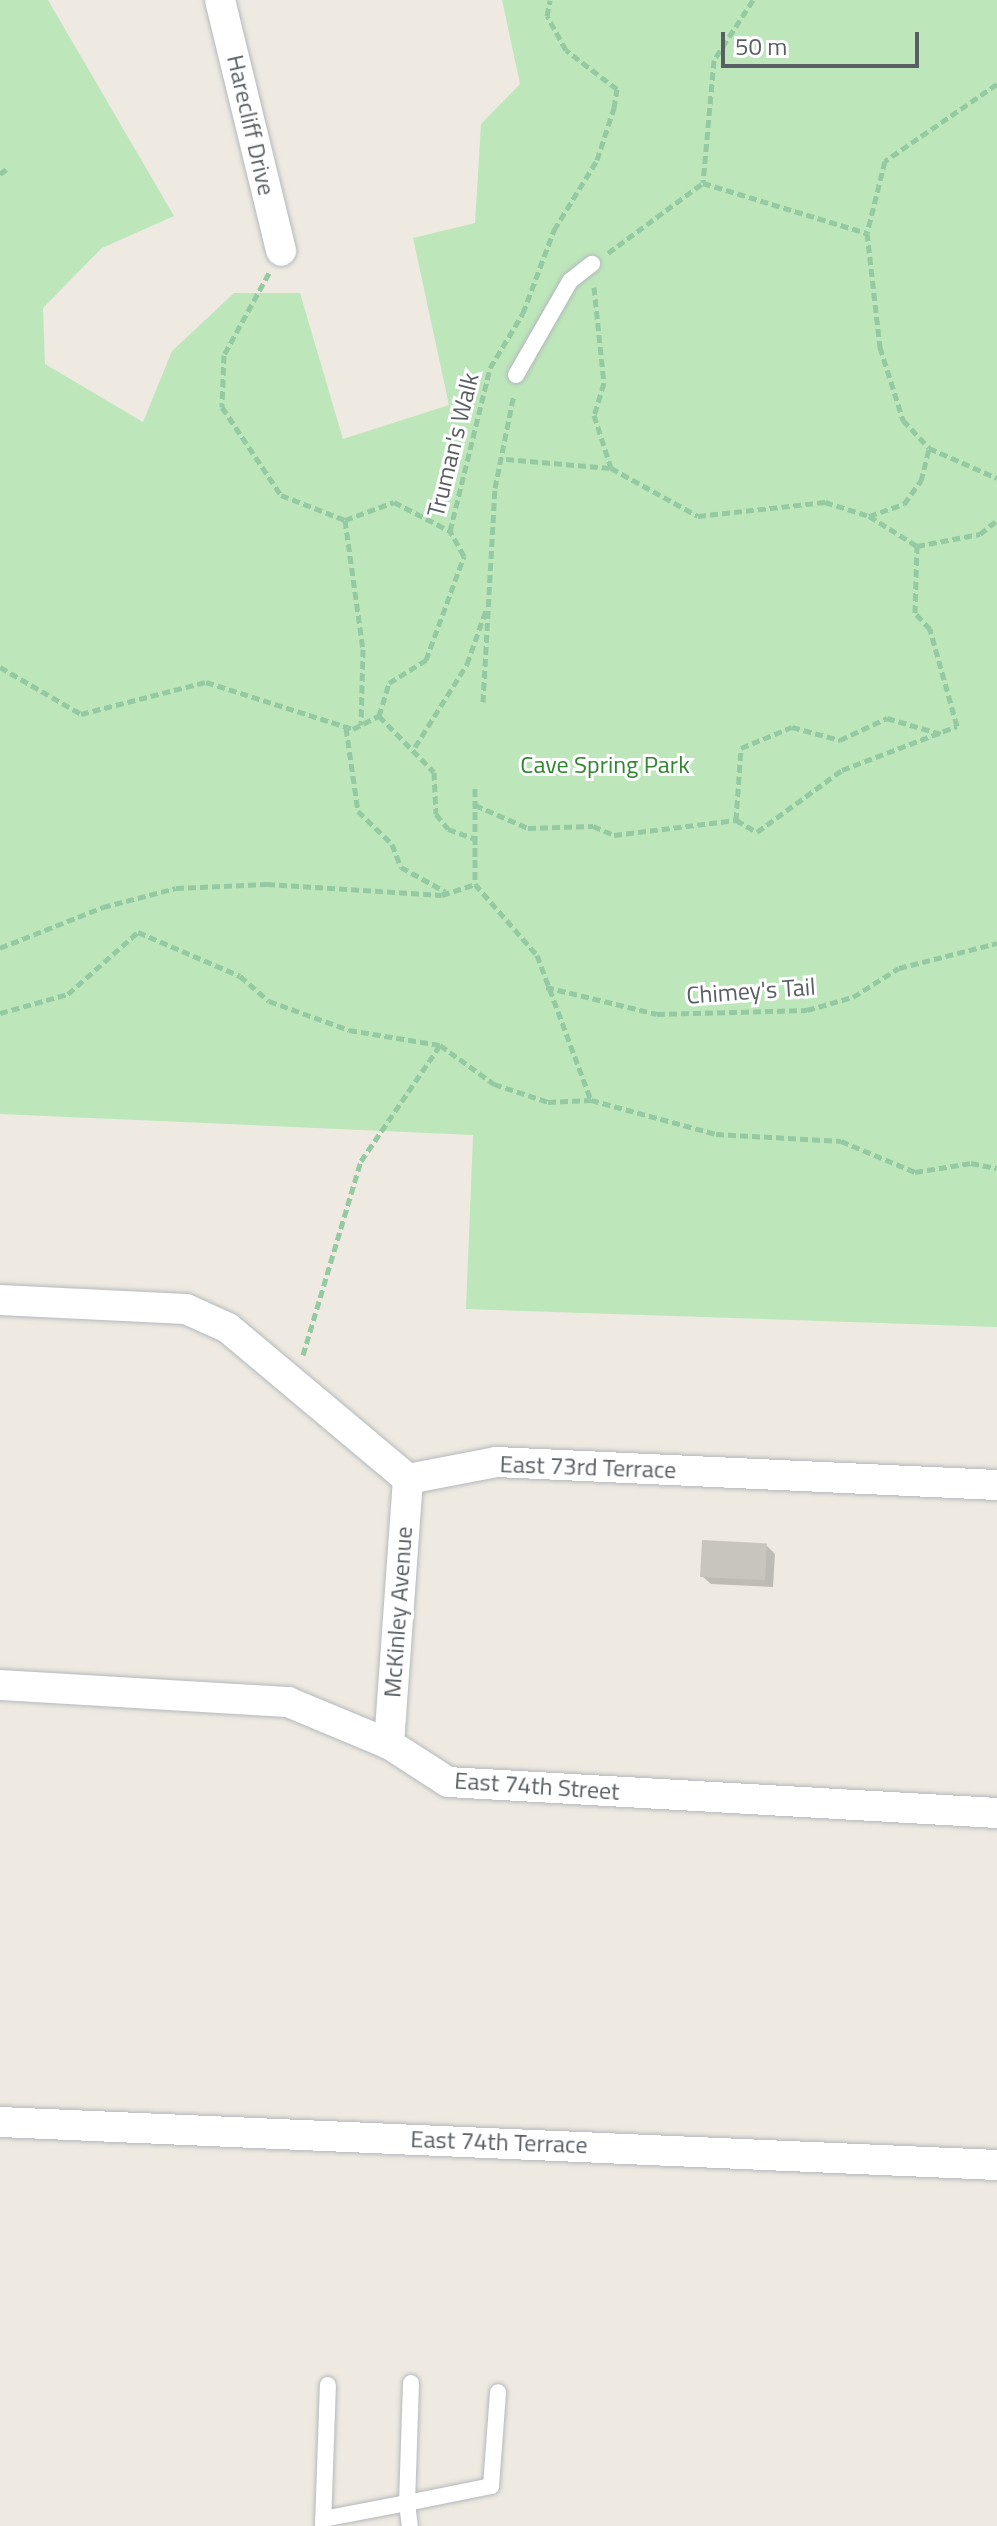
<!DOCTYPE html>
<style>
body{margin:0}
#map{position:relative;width:997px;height:2526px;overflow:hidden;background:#eeeae1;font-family:"Titillium Web",sans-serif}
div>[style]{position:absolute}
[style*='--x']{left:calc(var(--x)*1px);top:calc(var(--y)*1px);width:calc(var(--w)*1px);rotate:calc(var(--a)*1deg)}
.green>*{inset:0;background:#bde7bb}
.shadow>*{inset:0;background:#0003}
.building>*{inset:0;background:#c8c5be;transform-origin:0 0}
.path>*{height:5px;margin-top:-2.5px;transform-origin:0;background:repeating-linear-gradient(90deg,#94c9a1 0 8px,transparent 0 12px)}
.roads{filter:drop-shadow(0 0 2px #b4b8bc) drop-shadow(0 0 2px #b4b8bc)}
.lane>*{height:16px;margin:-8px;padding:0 8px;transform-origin:8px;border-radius:8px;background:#fff}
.street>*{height:30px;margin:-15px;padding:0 15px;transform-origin:15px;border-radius:15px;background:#fff}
span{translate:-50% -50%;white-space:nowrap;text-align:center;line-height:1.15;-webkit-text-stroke:6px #fff;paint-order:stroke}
.street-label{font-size:24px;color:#595e63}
.park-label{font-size:24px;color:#2f8530}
.scale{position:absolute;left:721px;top:32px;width:198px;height:36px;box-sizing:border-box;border:4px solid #595e63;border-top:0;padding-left:10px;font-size:24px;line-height:28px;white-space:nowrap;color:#595e63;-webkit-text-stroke:6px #fff;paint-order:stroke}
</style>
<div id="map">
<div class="green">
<i style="clip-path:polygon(0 0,48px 0,174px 216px,102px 248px,43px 308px,45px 364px,143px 422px,172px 351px,234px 293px,300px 293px,343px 439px,449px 405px,413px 238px,475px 223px,481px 124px,520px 84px,502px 0,997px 0,997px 1327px,466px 1309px,473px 1135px,0 1114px)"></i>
</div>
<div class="shadow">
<i style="clip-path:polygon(766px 1545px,775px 1554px,773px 1587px,711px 1584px,702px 1576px)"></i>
</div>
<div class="building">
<i style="left:702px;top:1540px;width:65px;height:37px;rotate:3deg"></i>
</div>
<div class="path">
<i style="--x:753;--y:0;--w:72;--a:123"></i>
<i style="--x:714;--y:60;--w:123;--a:95.1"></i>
<i style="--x:703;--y:183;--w:171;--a:17"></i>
<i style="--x:997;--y:84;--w:136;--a:145.5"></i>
<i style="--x:885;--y:161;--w:74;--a:104"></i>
<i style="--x:867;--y:233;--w:115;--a:83.5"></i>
<i style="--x:880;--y:347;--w:77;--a:72.5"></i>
<i style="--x:903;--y:420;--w:38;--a:47"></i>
<i style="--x:929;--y:448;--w:74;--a:23.8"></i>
<i style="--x:0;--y:174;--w:10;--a:-37"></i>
<i style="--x:608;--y:253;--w:118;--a:-36.4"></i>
<i style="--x:269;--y:273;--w:94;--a:118.8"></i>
<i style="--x:224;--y:355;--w:52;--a:92.2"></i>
<i style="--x:222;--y:407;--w:106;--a:56.2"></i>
<i style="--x:281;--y:495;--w:69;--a:21.3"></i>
<i style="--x:345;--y:520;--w:52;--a:-20.2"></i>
<i style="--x:394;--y:502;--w:63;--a:27.4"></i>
<i style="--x:594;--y:287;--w:97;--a:84.1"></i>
<i style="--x:604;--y:383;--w:34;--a:107"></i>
<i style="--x:594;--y:415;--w:56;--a:72.2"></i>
<i style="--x:611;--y:468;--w:99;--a:28.9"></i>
<i style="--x:698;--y:516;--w:128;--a:-6.3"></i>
<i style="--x:825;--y:502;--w:46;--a:17.7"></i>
<i style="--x:869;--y:516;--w:57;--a:32"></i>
<i style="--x:917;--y:546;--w:64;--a:-10.8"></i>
<i style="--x:980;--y:534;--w:22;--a:-39"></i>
<i style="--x:506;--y:459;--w:105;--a:4.9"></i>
<i style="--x:869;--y:516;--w:37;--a:-19"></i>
<i style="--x:904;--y:504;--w:29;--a:-54"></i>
<i style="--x:921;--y:481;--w:34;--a:-76"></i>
<i style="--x:345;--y:520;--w:130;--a:82.1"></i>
<i style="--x:363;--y:649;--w:76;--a:91.5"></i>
<i style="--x:0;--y:667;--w:94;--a:30.1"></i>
<i style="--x:81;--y:714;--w:129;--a:-14.4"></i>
<i style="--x:206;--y:682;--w:154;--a:17.7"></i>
<i style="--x:353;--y:729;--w:29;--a:-27"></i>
<i style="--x:379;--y:716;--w:34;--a:-73"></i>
<i style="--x:389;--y:683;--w:44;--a:-31.9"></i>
<i style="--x:426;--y:660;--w:111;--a:-69.9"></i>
<i style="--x:464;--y:556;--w:29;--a:-119"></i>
<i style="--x:450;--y:531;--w:168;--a:-76.2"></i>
<i style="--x:490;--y:368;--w:64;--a:-59"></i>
<i style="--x:523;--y:313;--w:89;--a:-69.5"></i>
<i style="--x:554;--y:230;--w:82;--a:-58.4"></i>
<i style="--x:597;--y:160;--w:55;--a:-71.9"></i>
<i style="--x:614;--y:108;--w:19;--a:-81"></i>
<i style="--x:617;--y:89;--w:64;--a:-142.6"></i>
<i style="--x:566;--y:50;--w:39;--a:-119"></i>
<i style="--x:547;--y:16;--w:16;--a:-79"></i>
<i style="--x:483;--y:702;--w:214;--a:-86.8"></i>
<i style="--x:495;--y:488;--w:96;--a:-78.6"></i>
<i style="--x:379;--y:716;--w:78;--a:45.5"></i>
<i style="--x:434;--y:772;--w:42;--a:87.3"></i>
<i style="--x:436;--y:814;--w:19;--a:51"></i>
<i style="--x:448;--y:829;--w:29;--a:20"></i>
<i style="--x:346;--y:728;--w:84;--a:81.8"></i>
<i style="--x:358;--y:811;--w:47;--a:44.1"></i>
<i style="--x:392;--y:844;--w:25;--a:69"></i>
<i style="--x:401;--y:867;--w:51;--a:29.1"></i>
<i style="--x:415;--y:747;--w:98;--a:-57.9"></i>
<i style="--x:467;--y:664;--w:57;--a:-70.6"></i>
<i style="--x:475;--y:788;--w:96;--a:90"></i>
<i style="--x:475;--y:884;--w:94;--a:48.9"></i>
<i style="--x:537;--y:955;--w:155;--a:69.6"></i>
<i style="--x:475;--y:805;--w:58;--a:23.5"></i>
<i style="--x:528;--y:828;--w:65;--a:-1.8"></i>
<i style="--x:593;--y:826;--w:23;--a:23"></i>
<i style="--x:614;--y:835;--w:123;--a:-7"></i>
<i style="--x:736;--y:820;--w:24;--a:30"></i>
<i style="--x:757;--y:832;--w:105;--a:-36.1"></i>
<i style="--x:842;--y:770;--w:123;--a:-20.9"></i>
<i style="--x:957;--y:726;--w:101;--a:-105.6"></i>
<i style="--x:930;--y:629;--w:22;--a:-133"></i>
<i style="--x:915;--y:613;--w:67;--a:-88.3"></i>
<i style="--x:736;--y:820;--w:72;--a:-86"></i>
<i style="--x:741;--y:748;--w:55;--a:-22.4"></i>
<i style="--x:792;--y:727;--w:50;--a:15.2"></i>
<i style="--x:840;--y:740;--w:52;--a:-25.1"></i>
<i style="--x:887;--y:718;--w:56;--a:16.5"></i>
<i style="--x:0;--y:948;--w:111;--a:-21.7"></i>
<i style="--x:103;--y:907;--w:75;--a:-14.6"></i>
<i style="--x:176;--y:888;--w:91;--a:-2.5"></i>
<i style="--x:267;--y:884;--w:175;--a:3.6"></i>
<i style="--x:442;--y:895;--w:35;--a:-18"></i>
<i style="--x:546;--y:987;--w:114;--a:13.7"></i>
<i style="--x:657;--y:1014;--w:150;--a:-1.5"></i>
<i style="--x:807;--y:1010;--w:48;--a:-15.8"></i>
<i style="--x:853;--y:997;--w:54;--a:-32.2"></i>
<i style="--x:899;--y:968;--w:101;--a:-14.3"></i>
<i style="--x:0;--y:1013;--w:71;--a:-15.6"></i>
<i style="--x:68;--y:994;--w:94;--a:-41.5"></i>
<i style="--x:138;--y:932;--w:111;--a:23.3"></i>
<i style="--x:240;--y:976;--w:38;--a:41"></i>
<i style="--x:269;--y:1001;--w:85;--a:19.9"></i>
<i style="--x:349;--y:1030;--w:92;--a:9.4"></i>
<i style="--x:440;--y:1045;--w:67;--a:35.8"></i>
<i style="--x:494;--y:1084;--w:57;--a:18.4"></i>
<i style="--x:548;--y:1102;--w:43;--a:-2.7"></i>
<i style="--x:591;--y:1100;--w:130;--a:15.2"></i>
<i style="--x:716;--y:1134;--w:125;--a:3.2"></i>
<i style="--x:841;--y:1141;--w:80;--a:22.7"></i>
<i style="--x:915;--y:1172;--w:57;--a:-9.1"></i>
<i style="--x:971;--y:1163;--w:26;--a:11"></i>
<i style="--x:303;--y:1355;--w:202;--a:-73.4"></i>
<i style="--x:361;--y:1161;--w:140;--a:-55.7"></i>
</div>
<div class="roads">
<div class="lane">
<i style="--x:516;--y:375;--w:108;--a:-60.1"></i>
<i style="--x:570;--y:281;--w:28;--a:-38"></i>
<i style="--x:411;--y:2383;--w:120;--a:91.9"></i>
<i style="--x:407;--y:2503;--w:86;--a:-11.4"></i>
<i style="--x:491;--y:2486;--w:94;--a:-85.7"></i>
<i style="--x:323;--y:2519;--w:86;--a:-10.8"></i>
<i style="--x:407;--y:2503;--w:23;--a:83"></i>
<i style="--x:323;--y:2526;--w:141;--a:-88"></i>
</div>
<div class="street">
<i style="--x:220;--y:0;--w:258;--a:76.3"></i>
<i style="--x:0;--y:1300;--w:186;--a:2.8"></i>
<i style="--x:186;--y:1309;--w:46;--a:24.3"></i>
<i style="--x:228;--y:1328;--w:235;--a:40"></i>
<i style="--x:408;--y:1479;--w:90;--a:-10.9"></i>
<i style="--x:496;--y:1462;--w:502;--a:2.63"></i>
<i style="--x:0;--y:1685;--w:289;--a:3.4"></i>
<i style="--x:288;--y:1702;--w:109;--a:22.6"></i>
<i style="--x:389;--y:1744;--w:70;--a:32.8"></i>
<i style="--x:448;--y:1782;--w:550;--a:3.23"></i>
<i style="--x:389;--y:1744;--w:266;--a:-85.9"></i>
<i style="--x:0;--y:2122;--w:998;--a:2.47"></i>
</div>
</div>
<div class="street-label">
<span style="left:251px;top:125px;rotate:77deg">Harecliff Drive</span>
<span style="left:453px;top:445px;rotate:-76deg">Truman's Walk</span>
<span style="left:751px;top:991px;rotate:-4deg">Chimey's Tail</span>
<span style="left:588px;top:1467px;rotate:2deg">East 73rd Terrace</span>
<span style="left:398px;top:1612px;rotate:-86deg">McKinley Avenue</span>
<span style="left:537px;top:1786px;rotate:4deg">East 74th Street</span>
<span style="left:499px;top:2142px;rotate:2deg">East 74th Terrace</span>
</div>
<div class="park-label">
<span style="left:605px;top:765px">Cave Spring Park</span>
</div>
<div class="scale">50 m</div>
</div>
